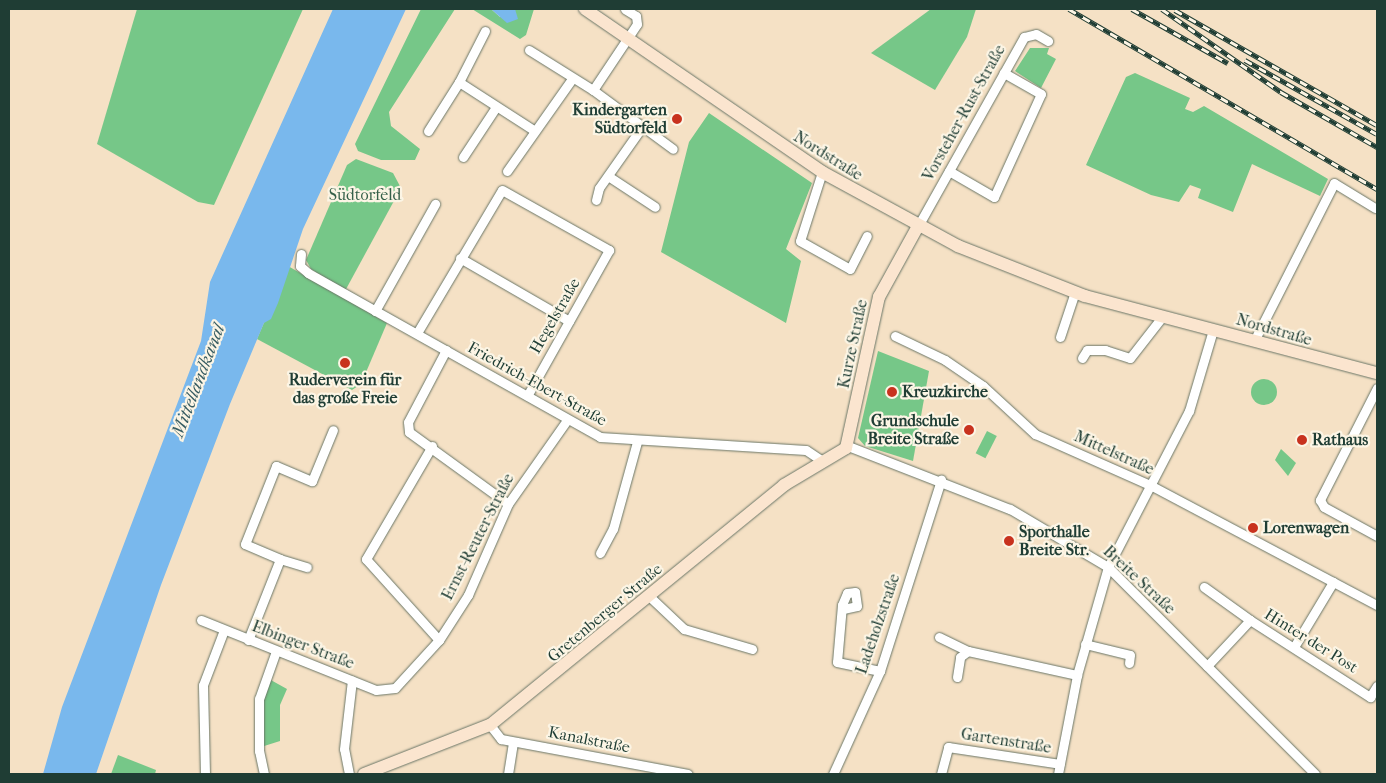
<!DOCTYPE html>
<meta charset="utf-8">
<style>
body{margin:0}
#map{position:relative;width:1386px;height:783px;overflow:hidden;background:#f5e1c5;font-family:"IM FELL French Canon",serif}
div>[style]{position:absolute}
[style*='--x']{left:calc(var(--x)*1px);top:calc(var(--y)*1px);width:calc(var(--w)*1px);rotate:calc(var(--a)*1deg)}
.green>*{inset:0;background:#76c788;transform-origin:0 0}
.round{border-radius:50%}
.water>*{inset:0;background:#79b8ed}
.roads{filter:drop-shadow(0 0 1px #6a7667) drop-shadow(0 0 1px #6a7667)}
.street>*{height:9px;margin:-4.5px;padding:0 4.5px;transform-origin:4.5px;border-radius:4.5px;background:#fff}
.secondary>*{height:12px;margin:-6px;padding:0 6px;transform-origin:6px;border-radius:6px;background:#fbe5cf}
.rail>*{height:4.5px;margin-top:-2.25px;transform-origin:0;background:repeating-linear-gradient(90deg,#fcf5e5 0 8px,#1f3d34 0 16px);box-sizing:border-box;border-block:1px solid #1f3d34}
.dots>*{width:14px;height:14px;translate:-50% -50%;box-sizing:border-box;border:2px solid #fcf5e5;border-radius:50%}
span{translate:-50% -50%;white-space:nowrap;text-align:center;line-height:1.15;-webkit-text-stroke:4.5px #fcf5e5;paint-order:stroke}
.poi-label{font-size:16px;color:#1f3d34;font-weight:700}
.right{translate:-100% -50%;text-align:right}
.left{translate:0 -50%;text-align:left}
.street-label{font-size:16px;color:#1f3d34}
.park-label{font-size:16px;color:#356049}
.water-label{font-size:18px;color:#365c62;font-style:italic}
.frame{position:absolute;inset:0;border:10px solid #1f3d34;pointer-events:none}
</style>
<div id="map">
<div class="green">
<i style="clip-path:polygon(137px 9px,303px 9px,214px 205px,198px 202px,97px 144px)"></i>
<i style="clip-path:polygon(421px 9px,455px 9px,389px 112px,391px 126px,420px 149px,415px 160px,381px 160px,358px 151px,355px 144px)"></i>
<i style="clip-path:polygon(472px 9px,491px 9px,500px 17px,515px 9px,534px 9px,526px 35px,520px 39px)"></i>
<i style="clip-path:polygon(931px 9px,976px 9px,967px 37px,935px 90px,871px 53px)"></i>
<i style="clip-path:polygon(1030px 48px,1049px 48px,1047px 54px,1056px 59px,1041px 88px,1015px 71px)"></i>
<i style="clip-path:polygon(1135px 73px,1190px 98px,1185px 109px,1193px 112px,1204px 106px,1328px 179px,1320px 196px,1252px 164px,1233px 212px,1198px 198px,1201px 189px,1190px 185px,1179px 202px,1151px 195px,1086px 165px,1126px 77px)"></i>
<i style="clip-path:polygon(709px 113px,812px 183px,786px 249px,801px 261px,786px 323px,661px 252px,689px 142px)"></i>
<i style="clip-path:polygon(356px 159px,393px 173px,401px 188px,345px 291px,311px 269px,306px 260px,347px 165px)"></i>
<i style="clip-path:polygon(288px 266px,387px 323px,361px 384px,352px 390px,257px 339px)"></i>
<i style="clip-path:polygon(878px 351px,929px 371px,913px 461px,865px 446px,858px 438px)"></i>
<i class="round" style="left:1251px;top:379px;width:26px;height:26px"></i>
<i style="left:987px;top:431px;width:11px;height:25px;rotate:27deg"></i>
<i style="clip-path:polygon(1281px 449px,1296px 463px,1288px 476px,1275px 460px)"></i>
<i style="clip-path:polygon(269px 679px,287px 689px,280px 705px,280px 741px,261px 747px,262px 698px)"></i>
<i style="clip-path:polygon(118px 755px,156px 770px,155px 774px,111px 774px)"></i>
</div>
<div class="water">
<i style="clip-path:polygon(333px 9px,406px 9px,303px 229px,278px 303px,271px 319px,264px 323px,230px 404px,161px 585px,96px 774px,43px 774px,62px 707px,201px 341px,210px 282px)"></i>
<i style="clip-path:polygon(491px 9px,515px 9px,518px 19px,507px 23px)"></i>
</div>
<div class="roads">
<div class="street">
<i style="--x:485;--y:31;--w:57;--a:117"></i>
<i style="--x:459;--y:82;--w:90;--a:32.8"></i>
<i style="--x:529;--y:50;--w:75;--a:32"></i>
<i style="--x:593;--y:90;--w:79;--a:-56.3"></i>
<i style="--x:637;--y:24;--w:8;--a:-97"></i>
<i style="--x:636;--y:16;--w:13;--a:-148"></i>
<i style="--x:593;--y:90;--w:99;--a:36.4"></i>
<i style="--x:428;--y:131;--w:58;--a:-57.7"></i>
<i style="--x:463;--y:157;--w:60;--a:-56.6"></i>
<i style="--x:507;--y:171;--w:113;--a:-54.8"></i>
<i style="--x:949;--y:171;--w:52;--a:30"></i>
<i style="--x:994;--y:197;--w:113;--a:-65.5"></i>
<i style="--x:1041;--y:94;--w:43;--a:-150.4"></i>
<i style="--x:822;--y:172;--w:72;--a:107.7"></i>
<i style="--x:800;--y:241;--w:57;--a:29.2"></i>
<i style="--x:850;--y:269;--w:37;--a:-63"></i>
<i style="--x:608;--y:176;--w:56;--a:33.4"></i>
<i style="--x:596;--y:200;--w:12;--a:-76"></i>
<i style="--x:599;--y:188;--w:75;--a:-54.8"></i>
<i style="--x:918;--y:226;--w:217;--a:-60.7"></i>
<i style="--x:1024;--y:37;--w:12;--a:-14"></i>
<i style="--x:1036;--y:34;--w:14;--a:30"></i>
<i style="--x:301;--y:254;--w:12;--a:95"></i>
<i style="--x:300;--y:266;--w:11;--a:41"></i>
<i style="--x:308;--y:273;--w:335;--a:29.3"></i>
<i style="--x:600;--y:437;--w:206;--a:3.6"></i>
<i style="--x:806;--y:450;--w:18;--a:34"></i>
<i style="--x:460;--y:258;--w:126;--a:30"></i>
<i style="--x:375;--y:311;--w:123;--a:-60.7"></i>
<i style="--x:417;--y:333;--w:166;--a:-59.3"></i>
<i style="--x:502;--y:190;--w:123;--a:29.3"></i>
<i style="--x:609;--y:250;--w:167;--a:119.3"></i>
<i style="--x:895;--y:336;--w:55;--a:25.6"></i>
<i style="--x:945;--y:360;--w:46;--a:34.4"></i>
<i style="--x:983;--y:386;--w:71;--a:42.7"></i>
<i style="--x:1035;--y:434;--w:126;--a:23.9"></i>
<i style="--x:1150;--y:485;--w:257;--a:27.9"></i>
<i style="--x:1060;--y:337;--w:47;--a:-71.6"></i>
<i style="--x:1254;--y:341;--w:177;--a:-63.1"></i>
<i style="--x:1334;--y:183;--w:48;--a:31.4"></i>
<i style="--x:446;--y:350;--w:81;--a:117.8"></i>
<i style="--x:408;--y:422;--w:10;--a:84"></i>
<i style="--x:409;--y:432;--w:122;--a:36"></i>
<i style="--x:1082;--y:358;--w:9;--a:-58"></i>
<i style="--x:1087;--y:350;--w:18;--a:0"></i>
<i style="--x:1105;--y:350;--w:26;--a:18"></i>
<i style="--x:1130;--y:358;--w:52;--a:-52"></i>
<i style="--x:1377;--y:388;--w:126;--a:117"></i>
<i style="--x:1320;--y:500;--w:8;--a:60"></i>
<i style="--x:1324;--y:507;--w:60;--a:28.7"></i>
<i style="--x:432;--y:446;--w:131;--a:120.3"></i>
<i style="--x:366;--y:559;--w:109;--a:48"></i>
<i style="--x:848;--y:446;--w:174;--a:21.3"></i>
<i style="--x:1010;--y:509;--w:114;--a:30.6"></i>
<i style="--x:1108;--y:567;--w:293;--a:45"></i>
<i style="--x:600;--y:553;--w:27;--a:-62"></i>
<i style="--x:613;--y:529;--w:90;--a:-74.6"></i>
<i style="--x:280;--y:559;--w:28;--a:17"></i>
<i style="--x:1204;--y:587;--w:57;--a:35.7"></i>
<i style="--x:650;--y:597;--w:47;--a:43.3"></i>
<i style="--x:684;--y:629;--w:71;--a:16.4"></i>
<i style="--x:843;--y:609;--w:14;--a:-12"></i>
<i style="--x:857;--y:606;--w:14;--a:-98"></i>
<i style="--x:855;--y:592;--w:8;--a:173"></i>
<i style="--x:847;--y:593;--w:13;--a:113"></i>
<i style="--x:842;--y:605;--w:57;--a:95"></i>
<i style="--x:837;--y:662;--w:44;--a:11.8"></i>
<i style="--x:201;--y:620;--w:188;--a:21.8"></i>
<i style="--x:376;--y:690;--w:19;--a:-6"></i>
<i style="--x:395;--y:688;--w:65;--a:-47.5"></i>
<i style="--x:439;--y:640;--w:54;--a:-57.2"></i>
<i style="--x:468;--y:595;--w:99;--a:-66.3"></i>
<i style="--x:508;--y:504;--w:103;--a:-54.9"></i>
<i style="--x:939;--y:637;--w:32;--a:26"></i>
<i style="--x:248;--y:640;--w:87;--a:-68.4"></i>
<i style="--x:280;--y:559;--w:38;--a:-157"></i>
<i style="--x:245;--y:544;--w:84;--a:-68.3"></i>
<i style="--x:276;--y:466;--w:39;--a:23"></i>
<i style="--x:312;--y:481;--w:55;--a:-67.6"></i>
<i style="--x:1085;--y:644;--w:46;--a:13.7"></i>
<i style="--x:1130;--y:655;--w:8;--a:97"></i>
<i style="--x:1294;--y:647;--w:76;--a:-59"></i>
<i style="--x:1207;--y:666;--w:63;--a:-46.9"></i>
<i style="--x:1250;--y:620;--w:143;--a:32.7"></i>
<i style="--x:1370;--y:697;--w:13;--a:-58"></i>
<i style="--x:957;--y:677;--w:20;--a:-81"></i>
<i style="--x:960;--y:657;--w:10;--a:-37"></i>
<i style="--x:968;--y:651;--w:112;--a:12.4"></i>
<i style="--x:490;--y:725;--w:18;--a:52"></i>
<i style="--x:501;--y:739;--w:190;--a:10.6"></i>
<i style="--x:205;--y:774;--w:89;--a:-91.3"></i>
<i style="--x:203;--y:685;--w:59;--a:-69.1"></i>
<i style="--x:264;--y:774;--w:24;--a:-102"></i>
<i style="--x:259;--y:751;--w:52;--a:-90"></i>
<i style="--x:259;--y:699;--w:51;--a:-70.5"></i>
<i style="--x:349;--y:774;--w:25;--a:-101"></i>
<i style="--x:344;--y:749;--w:69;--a:-83.4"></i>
<i style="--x:508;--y:774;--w:32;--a:-81"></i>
<i style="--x:833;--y:774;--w:113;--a:-65.5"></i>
<i style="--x:880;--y:671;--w:201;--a:-72.3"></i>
<i style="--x:941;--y:774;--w:28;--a:-75"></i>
<i style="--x:948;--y:747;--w:113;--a:8.6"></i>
<i style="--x:1058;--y:774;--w:101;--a:-79.1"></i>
<i style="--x:1077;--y:675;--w:112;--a:-74"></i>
<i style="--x:1108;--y:567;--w:176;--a:-62.6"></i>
<i style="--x:1189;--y:411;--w:84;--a:-73.5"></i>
</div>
<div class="secondary">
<i style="--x:585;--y:9;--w:288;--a:34.5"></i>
<i style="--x:822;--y:172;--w:155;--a:28.6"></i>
<i style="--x:958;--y:246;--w:136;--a:21.5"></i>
<i style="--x:1085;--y:296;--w:302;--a:14.8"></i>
<i style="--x:364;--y:774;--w:135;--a:-21.3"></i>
<i style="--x:490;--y:725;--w:380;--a:-39.2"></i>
<i style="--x:784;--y:485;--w:72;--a:-30.8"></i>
<i style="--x:846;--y:448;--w:155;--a:-77.7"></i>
<i style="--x:879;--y:297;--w:81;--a:-61.2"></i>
</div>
</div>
<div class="rail">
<i style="--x:1069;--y:9;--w:357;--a:30.3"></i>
<i style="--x:1132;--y:9;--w:110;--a:29.4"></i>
<i style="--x:1162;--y:9;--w:145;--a:34.9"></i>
<i style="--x:1281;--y:92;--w:111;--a:29.8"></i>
<i style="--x:1175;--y:10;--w:232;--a:29.7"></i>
<i style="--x:1245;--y:60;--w:151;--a:29.3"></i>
</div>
<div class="dots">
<i style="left:677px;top:119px;background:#c8321e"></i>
<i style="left:345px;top:363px;background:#c8321e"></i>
<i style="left:892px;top:392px;background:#c8321e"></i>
<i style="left:969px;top:430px;background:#c8321e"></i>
<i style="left:1302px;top:440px;background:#c8321e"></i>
<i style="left:1253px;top:528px;background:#c8321e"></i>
<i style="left:1009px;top:541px;background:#c8321e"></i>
</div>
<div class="poi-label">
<span class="right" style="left:667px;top:119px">Kindergarten<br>Südtorfeld</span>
<span style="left:345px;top:389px">Ruderverein für<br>das große Freie</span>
<span class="left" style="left:902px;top:392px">Kreuzkirche</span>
<span class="right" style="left:959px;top:430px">Grundschule<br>Breite Straße</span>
<span class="left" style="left:1312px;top:440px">Rathaus</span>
<span class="left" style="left:1263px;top:528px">Lorenwagen</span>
<span class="left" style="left:1019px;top:541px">Sporthalle<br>Breite Str.</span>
</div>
<div class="street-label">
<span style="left:964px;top:113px;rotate:-61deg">Vorsteher-Rust-Straße</span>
<span style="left:828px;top:156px;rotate:32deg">Nordstraße</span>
<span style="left:555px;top:316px;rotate:-60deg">Hegelstraße</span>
<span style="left:1274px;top:330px;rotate:16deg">Nordstraße</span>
<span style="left:853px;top:344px;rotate:-78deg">Kurze Straße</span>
<span style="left:537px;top:384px;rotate:29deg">Friedrich-Ebert-Straße</span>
<span style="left:1114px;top:453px;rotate:24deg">Mittelstraße</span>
<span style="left:478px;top:537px;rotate:-63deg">Ernst-Reuter-Straße</span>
<span style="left:1139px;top:580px;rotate:43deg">Breite Straße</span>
<span style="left:605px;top:613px;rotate:-40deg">Gretenberger Straße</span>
<span style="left:878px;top:624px;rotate:-71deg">Ladeholzstraße</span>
<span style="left:1311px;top:641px;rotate:32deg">Hinter der Post</span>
<span style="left:303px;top:645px;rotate:21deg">Elbinger Straße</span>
<span style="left:589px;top:740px;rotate:11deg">Kanalstraße</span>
<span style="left:1006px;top:741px;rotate:9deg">Gartenstraße</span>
</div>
<div class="park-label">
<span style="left:365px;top:195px">Südtorfeld</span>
</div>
<div class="water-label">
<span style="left:199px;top:381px;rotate:-69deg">Mittellandkanal</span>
</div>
<div class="frame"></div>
</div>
